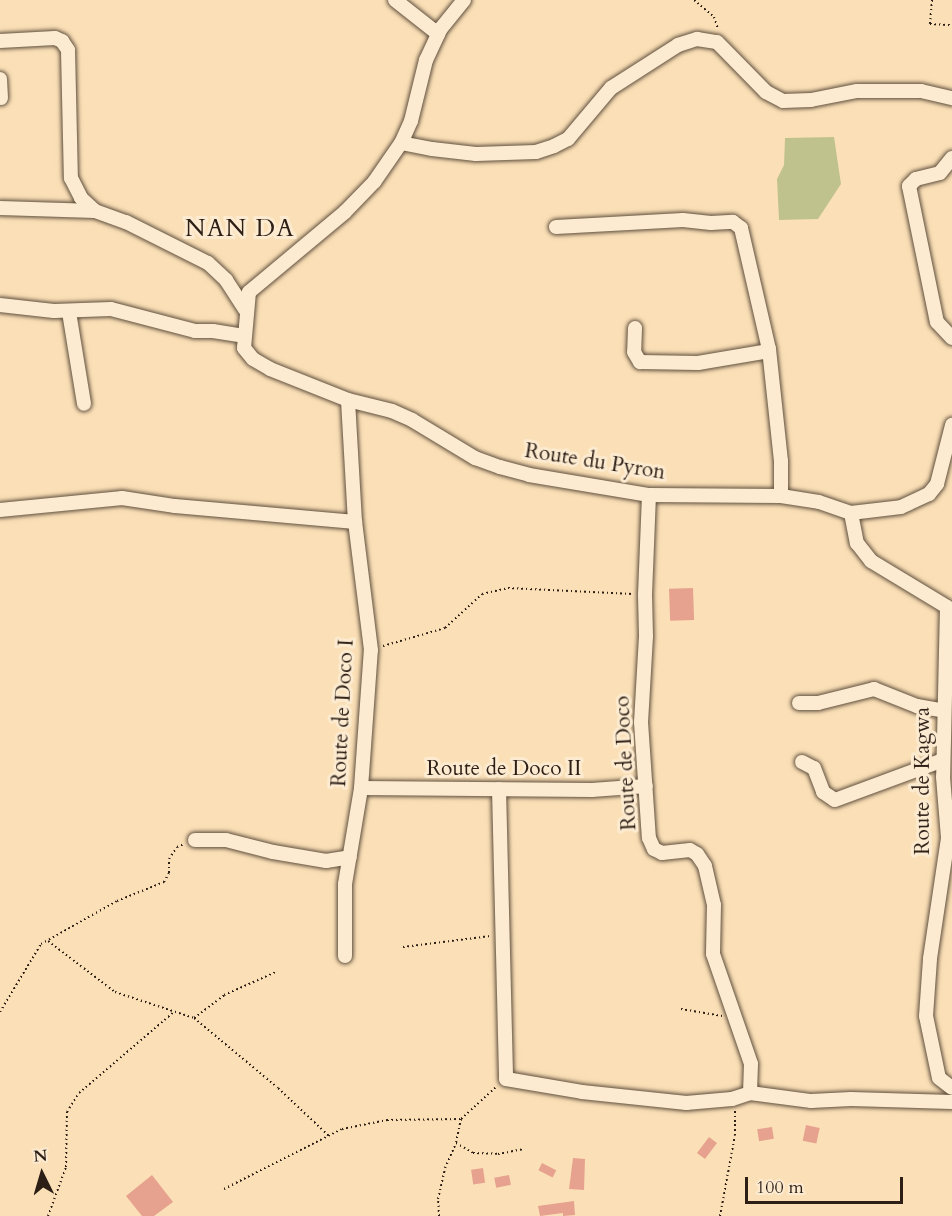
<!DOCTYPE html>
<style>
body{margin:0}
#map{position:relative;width:952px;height:1216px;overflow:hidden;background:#fbe0b7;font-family:Cardo,serif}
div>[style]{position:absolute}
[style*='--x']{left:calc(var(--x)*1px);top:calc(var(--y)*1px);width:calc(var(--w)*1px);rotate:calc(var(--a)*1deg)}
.green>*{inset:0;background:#c0c28d}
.building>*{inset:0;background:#e6a28e;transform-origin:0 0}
.path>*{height:2px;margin-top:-1px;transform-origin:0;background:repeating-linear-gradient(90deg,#2d1f16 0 1.5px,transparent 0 4.5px)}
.roads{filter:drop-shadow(0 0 2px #604f3e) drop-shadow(0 0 2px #604f3e)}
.minor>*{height:14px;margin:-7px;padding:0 7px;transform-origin:7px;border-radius:7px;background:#fcebd0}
span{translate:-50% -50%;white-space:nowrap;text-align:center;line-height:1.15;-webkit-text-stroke:6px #fcebd0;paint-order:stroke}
.street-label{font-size:21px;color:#2d1f16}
.quarter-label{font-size:24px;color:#2d1f16;letter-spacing:1.5px}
.north{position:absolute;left:12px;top:1144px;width:60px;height:60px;-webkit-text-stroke:4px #fcebd0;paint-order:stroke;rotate:355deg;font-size:16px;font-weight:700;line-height:24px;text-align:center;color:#2d1f16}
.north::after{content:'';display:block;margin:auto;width:21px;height:27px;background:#2d1f16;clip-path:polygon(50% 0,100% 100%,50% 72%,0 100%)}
.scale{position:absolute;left:745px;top:1177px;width:158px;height:27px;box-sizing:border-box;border:3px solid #2d1f16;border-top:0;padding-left:8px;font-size:18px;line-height:21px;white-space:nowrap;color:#2d1f16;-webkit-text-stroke:4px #fcebd0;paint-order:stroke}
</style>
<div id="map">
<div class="green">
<i style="clip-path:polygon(834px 137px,841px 184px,818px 219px,779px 220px,777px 179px,784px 165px,785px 138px)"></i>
</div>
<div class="building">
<i style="left:693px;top:588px;width:32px;height:24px;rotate:88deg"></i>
<i style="left:806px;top:1125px;width:14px;height:16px;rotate:12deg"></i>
<i style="left:772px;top:1127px;width:12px;height:15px;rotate:81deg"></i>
<i style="left:709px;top:1137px;width:10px;height:20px;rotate:37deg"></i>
<i style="clip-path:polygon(573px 1158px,585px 1159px,584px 1190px,569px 1189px)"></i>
<i style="left:542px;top:1163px;width:16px;height:8px;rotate:27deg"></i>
<i style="left:483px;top:1168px;width:15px;height:12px;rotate:82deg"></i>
<i style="clip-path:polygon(152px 1175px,173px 1202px,154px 1216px,142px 1216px,126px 1196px)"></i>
<i style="left:509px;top:1175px;width:10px;height:15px;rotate:79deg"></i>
<i style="clip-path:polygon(574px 1201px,575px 1215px,563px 1216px,563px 1213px,540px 1216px,538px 1206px)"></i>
</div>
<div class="path">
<i style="--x:694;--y:0;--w:26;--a:40"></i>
<i style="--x:714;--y:17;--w:13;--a:72"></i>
<i style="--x:932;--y:0;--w:24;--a:95"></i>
<i style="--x:930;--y:24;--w:22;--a:3"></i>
<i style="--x:383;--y:646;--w:65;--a:-16.2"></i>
<i style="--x:445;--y:628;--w:50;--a:-42.6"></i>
<i style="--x:482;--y:594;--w:27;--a:-13"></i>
<i style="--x:508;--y:588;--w:125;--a:2.7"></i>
<i style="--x:48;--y:941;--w:84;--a:37.3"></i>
<i style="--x:115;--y:992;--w:83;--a:18.2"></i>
<i style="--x:194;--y:1018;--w:109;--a:39.8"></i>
<i style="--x:278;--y:1088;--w:70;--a:43.3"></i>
<i style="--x:403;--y:947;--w:88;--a:-7.2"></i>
<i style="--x:681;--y:1009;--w:42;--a:9.7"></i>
<i style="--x:0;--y:1012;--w:79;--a:-58.9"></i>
<i style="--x:41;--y:944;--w:87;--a:-29.5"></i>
<i style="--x:117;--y:901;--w:51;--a:-22"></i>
<i style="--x:164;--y:882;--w:10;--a:-61"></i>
<i style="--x:169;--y:873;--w:14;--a:-90"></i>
<i style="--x:169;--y:859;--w:14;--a:-56"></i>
<i style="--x:177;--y:847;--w:8;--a:-23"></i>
<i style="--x:194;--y:1018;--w:38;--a:-37"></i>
<i style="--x:224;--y:995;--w:57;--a:-23.9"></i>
<i style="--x:461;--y:1119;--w:25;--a:102"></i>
<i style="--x:456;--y:1143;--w:20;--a:30"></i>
<i style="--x:473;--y:1153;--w:25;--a:2"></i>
<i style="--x:498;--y:1154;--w:25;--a:-11"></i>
<i style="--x:224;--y:1189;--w:132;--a:-27"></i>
<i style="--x:342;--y:1129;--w:46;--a:-11.3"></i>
<i style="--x:387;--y:1120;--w:74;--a:-0.8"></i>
<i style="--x:461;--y:1119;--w:49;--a:-42.5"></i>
<i style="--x:48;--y:1216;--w:52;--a:-69.8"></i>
<i style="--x:66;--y:1167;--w:55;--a:-89"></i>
<i style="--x:67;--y:1112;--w:22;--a:-58"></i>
<i style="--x:79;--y:1093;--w:125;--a:-40.5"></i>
<i style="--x:439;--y:1216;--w:17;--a:-93"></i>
<i style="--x:438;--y:1199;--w:32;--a:-77"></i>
<i style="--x:445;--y:1168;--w:27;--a:-66"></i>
<i style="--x:720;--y:1216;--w:82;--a:-79.5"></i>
<i style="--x:735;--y:1135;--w:25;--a:-90"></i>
</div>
<div class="roads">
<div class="minor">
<i style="--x:395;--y:0;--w:55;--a:38.3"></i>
<i style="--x:464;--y:0;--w:36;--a:129"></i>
<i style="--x:441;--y:28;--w:35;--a:115"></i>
<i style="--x:426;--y:60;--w:63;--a:103.8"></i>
<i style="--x:411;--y:121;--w:24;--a:114"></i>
<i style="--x:401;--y:143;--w:47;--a:124.7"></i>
<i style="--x:374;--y:182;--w:42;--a:134"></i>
<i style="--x:345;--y:212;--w:125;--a:140.2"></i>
<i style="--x:249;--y:292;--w:56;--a:95.1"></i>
<i style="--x:244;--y:348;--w:14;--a:51"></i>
<i style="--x:253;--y:359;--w:20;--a:30"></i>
<i style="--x:270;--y:369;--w:84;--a:21.7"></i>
<i style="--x:348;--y:400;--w:45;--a:14"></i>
<i style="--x:392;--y:411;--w:22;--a:24"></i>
<i style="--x:412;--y:420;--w:74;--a:31.1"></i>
<i style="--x:475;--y:458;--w:27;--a:20"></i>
<i style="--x:500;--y:467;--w:30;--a:15"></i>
<i style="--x:529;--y:475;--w:122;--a:9.5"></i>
<i style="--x:649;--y:495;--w:132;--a:0.4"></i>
<i style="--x:781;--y:496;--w:38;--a:9"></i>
<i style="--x:819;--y:502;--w:34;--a:19"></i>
<i style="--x:851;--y:513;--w:50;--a:-6.8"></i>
<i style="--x:901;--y:507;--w:31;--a:-25"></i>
<i style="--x:929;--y:494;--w:13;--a:-51"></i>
<i style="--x:937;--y:484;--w:61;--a:-75.7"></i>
<i style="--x:0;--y:41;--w:55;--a:-3.1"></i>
<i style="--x:55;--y:38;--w:8;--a:23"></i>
<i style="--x:62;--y:41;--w:11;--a:56"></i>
<i style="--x:68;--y:50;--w:128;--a:88.7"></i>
<i style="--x:71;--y:178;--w:22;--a:63"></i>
<i style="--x:81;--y:198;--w:19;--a:43"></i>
<i style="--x:95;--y:211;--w:33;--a:20"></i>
<i style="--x:126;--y:222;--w:92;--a:26.6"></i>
<i style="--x:208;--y:263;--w:25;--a:43"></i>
<i style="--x:226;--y:280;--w:35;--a:57"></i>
<i style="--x:0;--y:79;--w:19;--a:87"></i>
<i style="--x:401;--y:143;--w:32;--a:11"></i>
<i style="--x:432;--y:149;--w:44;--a:6.5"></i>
<i style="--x:476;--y:154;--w:60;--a:-1.9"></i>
<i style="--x:536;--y:152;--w:19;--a:-18"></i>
<i style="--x:554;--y:146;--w:16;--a:-27"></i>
<i style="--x:568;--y:139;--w:67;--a:-49.9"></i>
<i style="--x:611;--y:88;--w:80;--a:-32.7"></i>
<i style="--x:678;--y:45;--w:20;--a:-18"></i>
<i style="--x:697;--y:39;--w:20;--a:9"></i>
<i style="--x:717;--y:42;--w:70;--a:45.6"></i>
<i style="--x:766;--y:92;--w:19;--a:28"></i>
<i style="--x:783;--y:101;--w:28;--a:-2"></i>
<i style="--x:811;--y:100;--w:47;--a:-11.1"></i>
<i style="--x:857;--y:91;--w:64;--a:0"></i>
<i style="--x:921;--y:91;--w:32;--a:13"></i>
<i style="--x:952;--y:158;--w:19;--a:129"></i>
<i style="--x:940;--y:173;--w:25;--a:166"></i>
<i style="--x:916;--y:179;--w:10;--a:135"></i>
<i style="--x:909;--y:186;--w:139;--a:78.4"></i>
<i style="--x:937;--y:322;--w:22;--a:47"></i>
<i style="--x:0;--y:208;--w:95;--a:1.8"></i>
<i style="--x:556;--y:227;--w:127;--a:-3.2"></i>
<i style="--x:683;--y:220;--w:28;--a:6"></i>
<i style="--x:711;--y:223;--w:22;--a:-3"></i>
<i style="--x:733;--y:222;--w:10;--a:37"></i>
<i style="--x:741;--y:228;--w:124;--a:77"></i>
<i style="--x:769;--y:349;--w:113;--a:83.9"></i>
<i style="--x:781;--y:461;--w:35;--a:90"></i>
<i style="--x:0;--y:305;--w:54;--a:6.3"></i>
<i style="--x:54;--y:311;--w:57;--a:-2"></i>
<i style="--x:111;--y:309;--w:87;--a:14.7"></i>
<i style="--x:195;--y:331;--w:18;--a:0"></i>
<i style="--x:213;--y:331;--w:31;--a:9"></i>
<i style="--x:69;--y:312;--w:93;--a:80.7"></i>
<i style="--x:635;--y:328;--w:24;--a:92"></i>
<i style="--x:634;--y:352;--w:12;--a:59"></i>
<i style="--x:640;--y:362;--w:58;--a:1"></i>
<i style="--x:698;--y:363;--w:72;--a:-9.6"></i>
<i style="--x:649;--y:495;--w:100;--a:92.3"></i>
<i style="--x:645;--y:595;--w:41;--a:88.6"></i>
<i style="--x:646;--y:636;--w:86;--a:93.3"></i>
<i style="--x:641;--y:722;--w:116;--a:86.1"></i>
<i style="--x:649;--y:838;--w:12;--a:66"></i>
<i style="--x:654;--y:849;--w:9;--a:27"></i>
<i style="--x:662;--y:853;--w:28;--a:-6"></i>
<i style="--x:690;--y:850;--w:8;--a:30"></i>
<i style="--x:697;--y:854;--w:14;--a:56"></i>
<i style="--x:705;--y:866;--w:40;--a:77"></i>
<i style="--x:714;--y:905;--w:49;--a:91.2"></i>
<i style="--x:713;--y:954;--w:116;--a:70.9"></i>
<i style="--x:751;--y:1064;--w:29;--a:92"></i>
<i style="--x:0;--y:510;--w:123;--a:-5.6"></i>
<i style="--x:122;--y:498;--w:54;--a:8.6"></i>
<i style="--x:175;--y:506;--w:181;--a:5.1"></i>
<i style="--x:851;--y:513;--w:31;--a:79"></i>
<i style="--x:857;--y:543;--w:23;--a:52"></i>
<i style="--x:871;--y:561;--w:89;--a:31.2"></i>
<i style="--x:947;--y:607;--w:170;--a:91.3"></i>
<i style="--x:943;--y:777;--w:61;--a:85.3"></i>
<i style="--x:948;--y:838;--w:122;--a:98.5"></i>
<i style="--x:930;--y:959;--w:57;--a:94"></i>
<i style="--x:926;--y:1016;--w:63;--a:78.2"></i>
<i style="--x:939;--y:1078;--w:16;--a:38"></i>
<i style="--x:799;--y:703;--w:19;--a:0"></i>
<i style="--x:818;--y:703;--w:58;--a:-14"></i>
<i style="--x:874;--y:689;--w:46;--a:21.6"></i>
<i style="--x:917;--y:706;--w:27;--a:10"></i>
<i style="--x:802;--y:762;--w:13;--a:27"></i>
<i style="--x:814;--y:768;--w:26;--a:69"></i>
<i style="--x:823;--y:792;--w:14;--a:34"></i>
<i style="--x:835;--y:800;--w:115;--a:-20.3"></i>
<i style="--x:361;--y:788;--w:231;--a:0.5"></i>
<i style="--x:592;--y:790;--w:54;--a:-4.2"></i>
<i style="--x:499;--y:789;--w:290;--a:88.6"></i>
<i style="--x:506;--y:1079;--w:77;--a:9.7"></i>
<i style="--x:582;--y:1092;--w:105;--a:6"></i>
<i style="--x:686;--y:1103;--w:46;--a:-5"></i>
<i style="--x:732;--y:1099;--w:19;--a:-18"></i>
<i style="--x:750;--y:1093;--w:62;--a:7.5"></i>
<i style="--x:811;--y:1101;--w:40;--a:-2.9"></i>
<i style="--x:851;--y:1099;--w:101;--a:1.7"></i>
<i style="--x:195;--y:840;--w:31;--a:0"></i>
<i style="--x:226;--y:840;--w:49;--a:14.3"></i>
<i style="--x:273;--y:852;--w:54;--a:9.6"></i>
<i style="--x:326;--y:861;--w:24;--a:-9"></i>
<i style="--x:345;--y:956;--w:72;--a:-90"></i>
<i style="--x:345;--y:884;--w:97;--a:-80.5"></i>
<i style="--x:361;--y:788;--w:138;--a:-85.9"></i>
<i style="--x:371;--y:650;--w:129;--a:-97.1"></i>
<i style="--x:355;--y:522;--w:122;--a:-93.3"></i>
</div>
</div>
<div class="street-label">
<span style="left:595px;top:462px;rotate:9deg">Route du Pyron</span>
<span style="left:343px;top:713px;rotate:-87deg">Route de Doco I</span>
<span style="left:626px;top:763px;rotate:-93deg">Route de Doco</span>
<span style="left:504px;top:769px">Route de Doco II</span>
<span style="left:923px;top:781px;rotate:-90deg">Route de Kagwa</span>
</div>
<div class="quarter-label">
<span style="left:240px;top:229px">NAN DA</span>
</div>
<div class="north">N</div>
<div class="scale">100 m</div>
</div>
